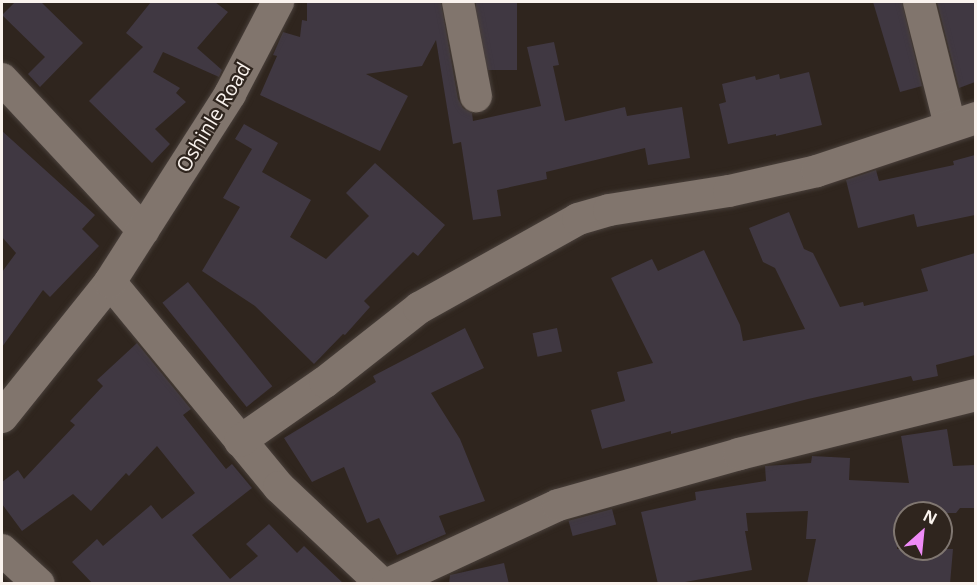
<!DOCTYPE html>
<style>
body{margin:0}
#map{position:relative;width:977px;height:585px;overflow:hidden;background:#2f251e;font-family:"Open Sans",sans-serif}
div>[style]{position:absolute}
[style*='--x']{left:calc(var(--x)*1px);top:calc(var(--y)*1px);width:calc(var(--w)*1px);rotate:calc(var(--a)*1deg)}
.building>*{inset:0;background:#403842;transform-origin:0 0}
.roads{filter:drop-shadow(0 0 2px #49403b) drop-shadow(0 0 2px #49403b)}
.minor>*{height:32px;margin:-16px;padding:0 16px;transform-origin:16px;border-radius:16px;background:#81756d}
span{translate:-50% -50%;white-space:nowrap;text-align:center;line-height:1.15;-webkit-text-stroke:4.5px #2f251e;paint-order:stroke}
.street-label{font-size:20px;color:#faf3ee}
.frame{position:absolute;inset:0;border:3px solid #faf3ee;pointer-events:none}
.north{position:absolute;left:893px;top:501px;width:60px;height:60px;box-sizing:border-box;background:#2f251e;border:2px solid #807771;border-radius:50%;rotate:27deg;font-size:16px;font-weight:700;line-height:24px;text-align:center;color:#faf3ee}
.north::after{content:'';display:block;margin:auto;width:21px;height:27px;background:#ef8bf7;clip-path:polygon(50% 0,100% 100%,50% 72%,0 100%)}
</style>
<div id="map">
<div class="building">
<i style="clip-path:polygon(15px 2px,41px 2px,83px 43px,40px 87px,28px 74px,45px 57px,2px 15px)"></i>
<i style="clip-path:polygon(151px 2px,215px 2px,228px 12px,197px 48px,222px 70px,219px 77px,163px 52px,153px 72px,180px 88px,176px 93px,186px 102px,155px 129px,170px 144px,152px 163px,89px 101px,143px 47px,126px 33px)"></i>
<i style="clip-path:polygon(307px 2px,441px 2px,458px 99px,463px 108px,472px 113px,473px 121px,541px 106px,527px 47px,554px 42px,559px 65px,553px 66px,565px 121px,625px 107px,627px 116px,682px 107px,690px 158px,648px 165px,645px 148px,546px 172px,547px 179px,497px 190px,501px 216px,473px 220px,461px 142px,453px 144px,436px 40px,422px 66px,366px 74px,408px 96px,380px 151px,260px 95px,277px 56px,273px 55px,283px 32px,300px 37px,302px 20px,307px 21px)"></i>
<i style="left:476px;top:2px;width:41px;height:68px"></i>
<i style="clip-path:polygon(873px 2px,902px 2px,922px 86px,900px 92px)"></i>
<i style="clip-path:polygon(937px 2px,975px 2px,975px 82px,959px 88px)"></i>
<i style="clip-path:polygon(809px 72px,822px 125px,776px 136px,776px 134px,728px 144px,719px 104px,726px 102px,722px 84px,755px 76px,756px 80px,779px 74px,780px 79px)"></i>
<i style="clip-path:polygon(244px 124px,278px 143px,262px 172px,311px 200px,290px 237px,326px 259px,369px 216px,346px 193px,375px 163px,445px 225px,418px 256px,413px 252px,364px 301px,370px 307px,345px 335px,343px 334px,314px 364px,255px 306px,202px 271px,240px 207px,223px 198px,252px 149px,235px 139px)"></i>
<i style="clip-path:polygon(2px 131px,95px 215px,82px 229px,99px 246px,50px 297px,43px 290px,2px 347px,2px 272px,16px 253px,2px 237px)"></i>
<i style="clip-path:polygon(975px 155px,975px 215px,917px 227px,914px 214px,858px 228px,846px 180px,876px 170px,879px 181px,954px 165px,953px 161px)"></i>
<i style="clip-path:polygon(789px 212px,804px 249px,813px 253px,840px 307px,863px 302px,864px 306px,928px 291px,921px 269px,975px 253px,975px 355px,936px 365px,938px 376px,913px 381px,911px 376px,808px 399px,671px 434px,671px 431px,602px 449px,591px 410px,625px 401px,617px 372px,653px 363px,611px 278px,652px 259px,658px 271px,704px 250px,740px 325px,743px 341px,805px 329px,775px 268px,763px 262px,749px 228px)"></i>
<i style="left:188px;top:282px;width:134px;height:33px;rotate:51deg"></i>
<i style="clip-path:polygon(465px 328px,484px 368px,431px 393px,460px 439px,485px 501px,439px 516px,446px 534px,397px 555px,379px 518px,367px 523px,344px 467px,312px 482px,284px 438px,376px 382px,373px 376px)"></i>
<i style="left:557px;top:328px;width:24px;height:25px;rotate:78deg"></i>
<i style="clip-path:polygon(137px 343px,191px 409px,183px 415px,226px 469px,232px 464px,252px 488px,192px 535px,230px 579px,258px 556px,246px 544px,269px 524px,297px 553px,304px 546px,344px 584px,93px 584px,72px 562px,97px 539px,103px 546px,151px 505px,162px 519px,195px 493px,157px 446px,129px 476px,126px 473px,91px 511px,73px 494px,22px 531px,2px 504px,2px 482px,18px 470px,24px 479px,75px 425px,70px 421px,103px 386px,97px 380px)"></i>
<i style="clip-path:polygon(947px 429px,953px 466px,975px 465px,975px 508px,960px 508px,956px 513px,900px 513px,897px 549px,953px 549px,950px 584px,807px 584px,816px 539px,806px 539px,808px 511px,746px 513px,748px 531px,745px 531px,752px 570px,674px 584px,658px 584px,641px 512px,696px 500px,695px 492px,766px 481px,765px 466px,811px 463px,812px 456px,850px 458px,849px 480px,909px 483px,901px 436px)"></i>
<i style="left:612px;top:509px;width:16px;height:45px;rotate:75deg"></i>
<i style="clip-path:polygon(504px 563px,509px 584px,449px 584px,450px 575px)"></i>
</div>
<div class="roads">
<div class="minor">
<i style="--x:458;--y:2;--w:96;--a:79.2"></i>
<i style="--x:919;--y:2;--w:127;--a:75.9"></i>
<i style="--x:2;--y:79;--w:207;--a:47"></i>
<i style="--x:110;--y:282;--w:266;--a:50.5"></i>
<i style="--x:279;--y:487;--w:141;--a:43.3"></i>
<i style="--x:2;--y:417;--w:173;--a:-51.3"></i>
<i style="--x:110;--y:282;--w:223;--a:-57.4"></i>
<i style="--x:230;--y:94;--w:104;--a:-62.4"></i>
<i style="--x:240;--y:441;--w:103;--a:-34.8"></i>
<i style="--x:325;--y:382;--w:120;--a:-38.2"></i>
<i style="--x:419;--y:308;--w:182;--a:-29.2"></i>
<i style="--x:578;--y:219;--w:32;--a:-16"></i>
<i style="--x:609;--y:210;--w:121;--a:-9"></i>
<i style="--x:729;--y:191;--w:90;--a:-12.8"></i>
<i style="--x:817;--y:171;--w:168;--a:-18.4"></i>
<i style="--x:2;--y:550;--w:50;--a:42.6"></i>
<i style="--x:388;--y:584;--w:187;--a:-24.9"></i>
<i style="--x:558;--y:505;--w:188;--a:-15.7"></i>
<i style="--x:739;--y:454;--w:244;--a:-14"></i>
</div>
</div>
<div class="street-label">
<span style="left:213px;top:117px;rotate:-59deg">Oshinle Road</span>
</div>
<div class="frame"></div>
<div class="north">N</div>
</div>
